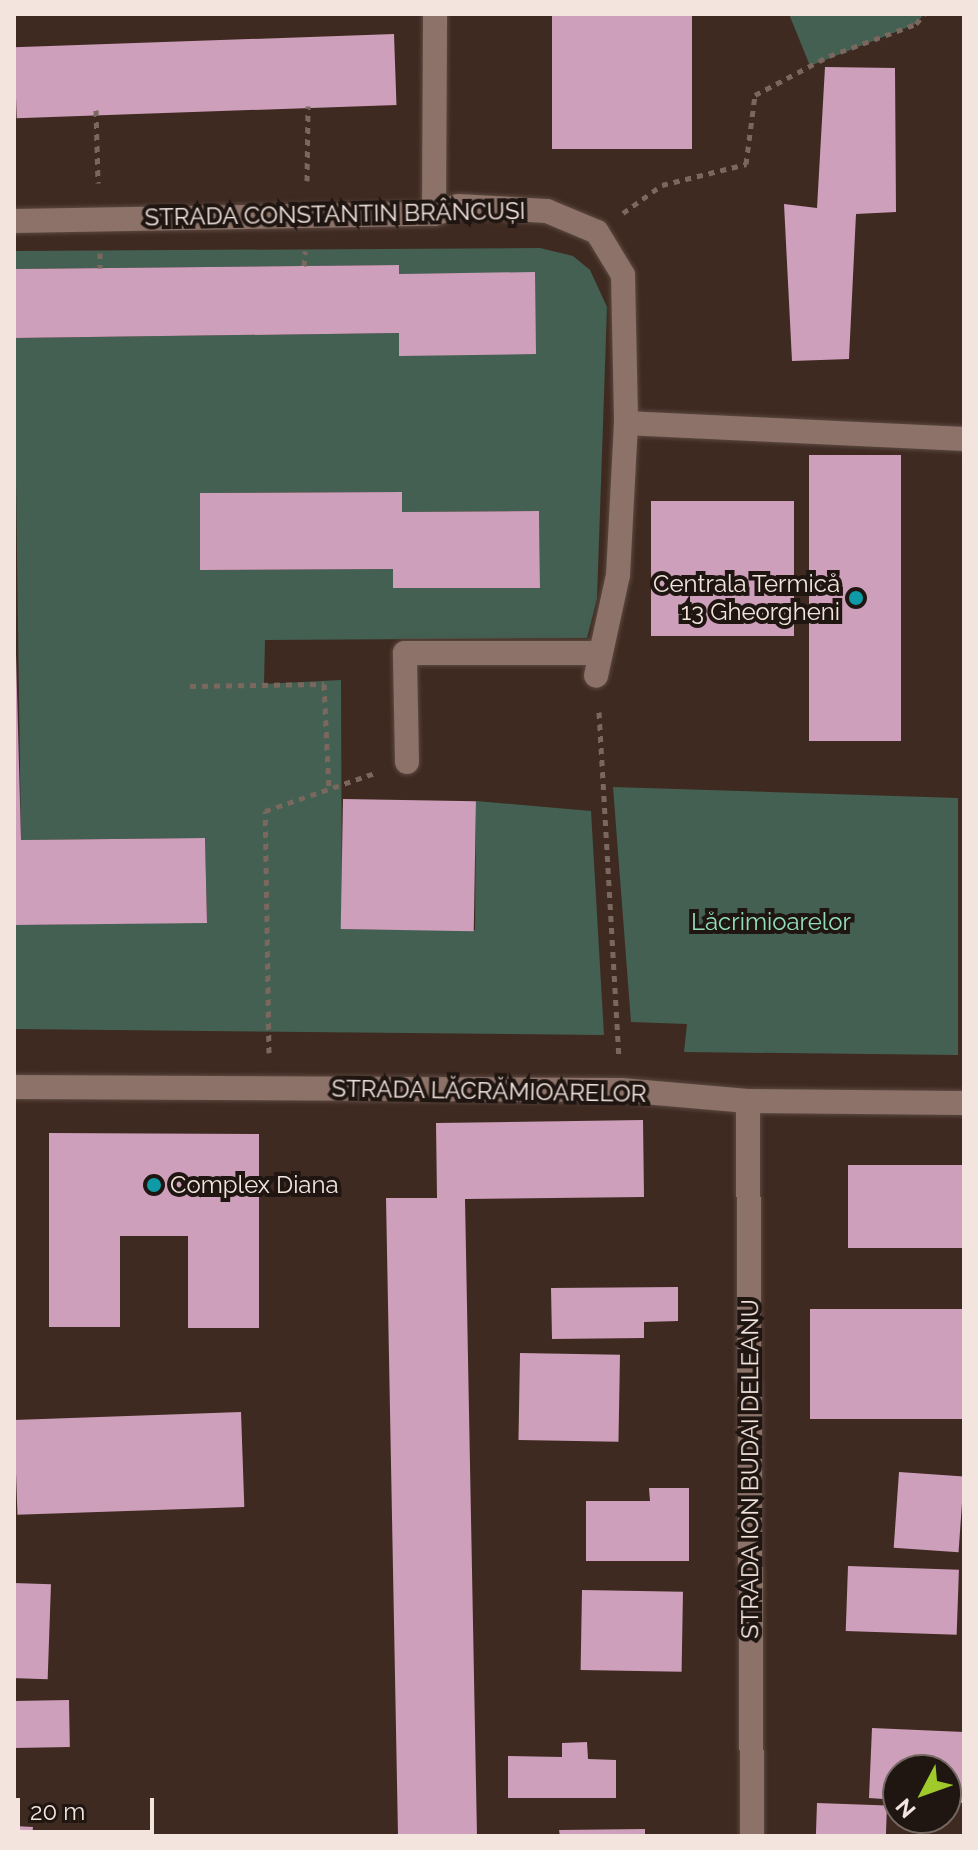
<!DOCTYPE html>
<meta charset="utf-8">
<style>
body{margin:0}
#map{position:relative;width:978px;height:1850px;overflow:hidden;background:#3f2a21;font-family:Raleway,sans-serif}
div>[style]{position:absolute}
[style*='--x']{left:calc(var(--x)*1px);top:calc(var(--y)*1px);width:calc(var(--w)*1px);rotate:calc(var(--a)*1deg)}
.green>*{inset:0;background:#436052}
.building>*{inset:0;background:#cd9fba;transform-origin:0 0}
.path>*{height:5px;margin-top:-2.5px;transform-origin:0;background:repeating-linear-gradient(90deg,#7a675e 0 6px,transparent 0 12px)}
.roads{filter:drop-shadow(0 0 2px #5b4941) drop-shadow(0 0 2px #5b4941)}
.minor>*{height:24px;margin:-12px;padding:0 12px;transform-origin:12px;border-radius:12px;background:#8c7268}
.dots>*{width:22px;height:22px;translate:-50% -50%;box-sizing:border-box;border:4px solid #1f1511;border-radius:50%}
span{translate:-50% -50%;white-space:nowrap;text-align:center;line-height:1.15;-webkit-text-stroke:8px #1f1511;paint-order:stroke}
.street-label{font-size:24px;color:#f3e4de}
.poi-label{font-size:24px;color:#f3e4de}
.right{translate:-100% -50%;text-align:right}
.left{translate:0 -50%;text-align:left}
.park-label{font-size:24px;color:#91dfba}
.frame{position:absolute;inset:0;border:16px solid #f3e4de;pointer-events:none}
.north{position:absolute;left:882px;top:1754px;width:80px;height:80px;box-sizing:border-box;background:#1f1511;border:2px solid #746863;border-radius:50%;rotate:229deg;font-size:22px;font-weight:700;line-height:32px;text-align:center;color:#f3e4de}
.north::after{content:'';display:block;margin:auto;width:28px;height:36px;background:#a0ca2c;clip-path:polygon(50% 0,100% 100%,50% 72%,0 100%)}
.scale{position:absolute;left:16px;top:1798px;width:138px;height:36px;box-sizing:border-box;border:4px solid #f3e4de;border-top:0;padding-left:10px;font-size:24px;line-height:28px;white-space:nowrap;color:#f3e4de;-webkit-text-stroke:6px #1f1511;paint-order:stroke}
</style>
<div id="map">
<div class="green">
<i style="clip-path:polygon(789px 14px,924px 14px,916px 24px,810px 66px)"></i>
<i style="clip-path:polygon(evenodd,540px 248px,573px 256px,590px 270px,607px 307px,597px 599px,587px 638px,265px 640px,264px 684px,341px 680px,342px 929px,475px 930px,476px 801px,591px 811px,604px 1035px,14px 1029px,14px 925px,207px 922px,205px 838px,21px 840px,14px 338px,399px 333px,399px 355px,535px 273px,399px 274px,399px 265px,14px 269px,14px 251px,540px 248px,402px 492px,402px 512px,539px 511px,540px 588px,394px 588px,393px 569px,200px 570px,200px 493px,402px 492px)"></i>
<i style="clip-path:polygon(613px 787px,958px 798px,958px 1055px,684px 1052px,687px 1024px,631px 1022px)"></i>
</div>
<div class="building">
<i style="left:552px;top:14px;width:140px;height:135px"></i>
<i style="left:394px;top:34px;width:71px;height:380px;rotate:88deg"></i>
<i style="clip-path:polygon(825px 67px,895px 68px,896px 212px,856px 214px,849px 359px,792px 361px,784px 204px,817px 208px)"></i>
<i style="clip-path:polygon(399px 265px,399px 274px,535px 272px,536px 354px,399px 356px,399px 333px,14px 338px,14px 269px)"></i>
<i style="left:809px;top:455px;width:92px;height:286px"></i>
<i style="clip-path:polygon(402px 492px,402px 512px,539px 511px,540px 588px,393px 588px,393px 569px,200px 570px,200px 493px)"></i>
<i style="left:651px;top:501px;width:143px;height:135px"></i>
<i style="clip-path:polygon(14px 579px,21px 840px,205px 838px,207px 923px,14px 925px)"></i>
<i style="left:343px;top:799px;width:133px;height:130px;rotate:1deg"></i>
<i style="clip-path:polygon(643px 1120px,644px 1197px,465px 1199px,477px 1836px,398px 1836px,386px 1198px,437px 1198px,436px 1123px)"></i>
<i style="clip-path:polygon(49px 1133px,259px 1134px,259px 1328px,188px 1328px,188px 1236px,120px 1236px,120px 1327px,49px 1327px)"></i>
<i style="left:964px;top:1165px;width:83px;height:116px;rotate:90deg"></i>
<i style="clip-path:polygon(678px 1287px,678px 1321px,644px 1322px,644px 1338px,552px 1339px,551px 1288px)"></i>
<i style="left:964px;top:1309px;width:110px;height:154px;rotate:90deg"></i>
<i style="left:520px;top:1353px;width:100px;height:87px;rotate:1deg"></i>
<i style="left:241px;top:1412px;width:95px;height:227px;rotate:88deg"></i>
<i style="left:899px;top:1472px;width:65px;height:76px;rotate:4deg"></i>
<i style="clip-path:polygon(649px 1488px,689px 1488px,689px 1561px,586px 1561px,586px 1501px,650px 1501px)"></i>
<i style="left:848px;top:1566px;width:111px;height:65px;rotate:2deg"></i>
<i style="left:14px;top:1583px;width:37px;height:95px;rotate:2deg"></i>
<i style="left:582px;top:1590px;width:101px;height:80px;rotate:1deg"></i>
<i style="left:69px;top:1700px;width:47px;height:55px;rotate:89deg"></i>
<i style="clip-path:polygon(872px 1728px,964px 1732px,964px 1803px,946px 1802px,946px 1770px,898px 1770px,898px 1800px,869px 1798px)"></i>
<i style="clip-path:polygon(587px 1742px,588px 1759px,616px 1760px,616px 1798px,508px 1798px,508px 1756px,562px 1757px,562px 1743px)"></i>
<i style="left:817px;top:1803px;width:70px;height:33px;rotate:2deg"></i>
<i style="clip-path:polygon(14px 1826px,33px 1827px,32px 1836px,14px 1836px)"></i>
<i style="clip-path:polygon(645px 1829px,645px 1836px,560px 1836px,559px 1830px)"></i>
</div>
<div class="path">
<i style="--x:96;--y:110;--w:73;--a:88.4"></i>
<i style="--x:307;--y:181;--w:75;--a:-89.2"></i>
<i style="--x:623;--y:213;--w:48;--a:-35.7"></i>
<i style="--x:662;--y:185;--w:87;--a:-14"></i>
<i style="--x:746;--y:164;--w:70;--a:-82.6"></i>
<i style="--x:755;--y:95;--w:84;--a:-27.8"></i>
<i style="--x:829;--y:56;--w:93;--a:-20.2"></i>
<i style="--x:916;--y:24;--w:13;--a:-51"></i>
<i style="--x:100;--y:253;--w:15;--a:90"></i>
<i style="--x:304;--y:266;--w:15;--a:-86"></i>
<i style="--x:190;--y:686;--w:134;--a:-0.9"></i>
<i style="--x:324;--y:684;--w:105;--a:87.3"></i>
<i style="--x:599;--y:712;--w:346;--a:86.7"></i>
<i style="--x:269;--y:1053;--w:242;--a:-90.9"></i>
<i style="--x:265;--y:811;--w:116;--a:-19.1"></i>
</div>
<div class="roads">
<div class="minor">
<i style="--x:434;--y:214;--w:200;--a:-89.7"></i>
<i style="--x:14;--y:221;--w:420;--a:-1"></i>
<i style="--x:434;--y:214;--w:25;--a:-18"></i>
<i style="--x:458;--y:206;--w:89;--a:3.2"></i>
<i style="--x:547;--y:211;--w:54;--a:22.8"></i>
<i style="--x:597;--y:232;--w:50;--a:58.8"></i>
<i style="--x:623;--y:275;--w:148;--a:88.8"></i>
<i style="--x:626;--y:423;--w:152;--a:93"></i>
<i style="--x:618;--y:575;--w:103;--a:102.3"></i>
<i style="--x:626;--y:423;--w:338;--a:2.7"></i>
<i style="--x:407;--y:762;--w:109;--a:-91.1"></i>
<i style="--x:405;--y:653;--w:193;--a:0"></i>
<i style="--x:14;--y:1087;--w:607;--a:0.28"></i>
<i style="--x:621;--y:1090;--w:127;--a:5"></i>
<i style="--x:748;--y:1101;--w:216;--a:0.5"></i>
<i style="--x:748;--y:1101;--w:735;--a:89.69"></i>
</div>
</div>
<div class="dots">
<i style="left:856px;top:598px;background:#0f9aa8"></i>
<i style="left:154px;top:1185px;background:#0f9aa8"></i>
</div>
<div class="street-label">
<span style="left:335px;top:214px;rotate:-1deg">STRADA CONSTANTIN BRÂNCUȘI</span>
<span style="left:489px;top:1091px;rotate:1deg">STRADA LĂCRĂMIOARELOR</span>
<span style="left:750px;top:1469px;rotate:-90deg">STRADA ION BUDAI DELEANU</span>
</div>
<div class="poi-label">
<span class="right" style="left:840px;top:598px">Centrala Termică<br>13 Gheorgheni</span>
<span class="left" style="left:170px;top:1185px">Complex Diana</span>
</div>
<div class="park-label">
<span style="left:771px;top:922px">Lăcrimioarelor</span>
</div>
<div class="frame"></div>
<div class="north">N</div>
<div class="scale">20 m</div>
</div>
